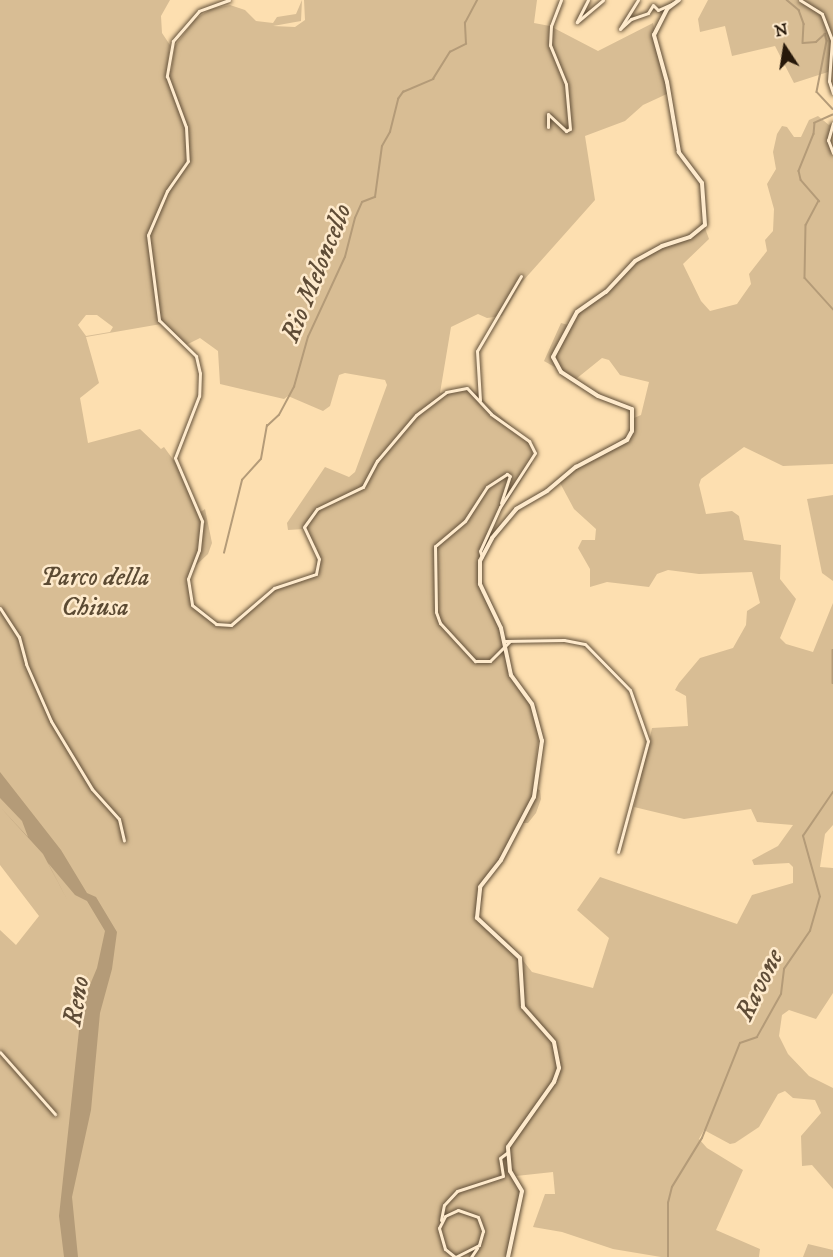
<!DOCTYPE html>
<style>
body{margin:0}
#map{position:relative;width:833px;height:1257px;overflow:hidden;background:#fddfb0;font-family:"IM FELL DW Pica",serif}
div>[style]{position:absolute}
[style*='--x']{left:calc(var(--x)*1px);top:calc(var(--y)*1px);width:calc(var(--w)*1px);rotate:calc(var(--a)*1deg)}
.green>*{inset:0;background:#d8bd94}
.water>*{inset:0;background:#b49b78}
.stream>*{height:1.5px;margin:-0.75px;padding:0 0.75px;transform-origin:0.75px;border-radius:0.75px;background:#b49b78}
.roads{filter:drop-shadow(0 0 2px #5c4a34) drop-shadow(0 0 2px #5c4a34)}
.minor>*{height:3px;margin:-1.5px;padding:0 1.5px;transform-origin:1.5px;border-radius:1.5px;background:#feeacc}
.tertiary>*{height:4px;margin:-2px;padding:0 2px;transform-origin:2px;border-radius:2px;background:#feeacc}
span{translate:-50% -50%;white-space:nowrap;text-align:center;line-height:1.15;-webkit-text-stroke:5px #feeacc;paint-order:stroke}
.park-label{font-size:26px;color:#5b4a33;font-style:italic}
.water-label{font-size:27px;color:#5f4c36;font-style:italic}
.north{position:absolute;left:755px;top:18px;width:60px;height:60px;-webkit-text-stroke:4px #feeacc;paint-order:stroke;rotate:348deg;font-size:16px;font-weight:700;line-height:24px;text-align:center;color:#26180a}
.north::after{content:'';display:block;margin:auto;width:21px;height:27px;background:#26180a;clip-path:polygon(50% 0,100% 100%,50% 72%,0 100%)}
</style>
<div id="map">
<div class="green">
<i style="clip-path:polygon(evenodd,0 0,170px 0,161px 16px,162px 33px,170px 45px,167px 71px,171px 71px,175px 46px,195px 19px,211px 9px,230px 5px,245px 10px,256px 21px,273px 23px,277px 17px,296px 14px,302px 0,301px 21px,273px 26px,295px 27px,305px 20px,304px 0,537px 0,534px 23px,550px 26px,598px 51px,653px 23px,669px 93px,643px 105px,625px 121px,585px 136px,595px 200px,522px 282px,502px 316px,487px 318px,478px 314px,451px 327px,440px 393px,470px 388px,532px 445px,532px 464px,488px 531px,481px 556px,481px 593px,492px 603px,516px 682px,536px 707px,539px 732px,533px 788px,540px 790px,541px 799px,536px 813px,528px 823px,520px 823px,512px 843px,481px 884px,483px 896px,476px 919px,507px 940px,532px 972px,593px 988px,609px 938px,577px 910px,600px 877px,737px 924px,752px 895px,793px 883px,793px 867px,789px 863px,754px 865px,752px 860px,778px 846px,793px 825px,757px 822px,751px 809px,684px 819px,634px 807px,652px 728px,688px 726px,686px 696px,675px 690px,679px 683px,700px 658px,733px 648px,746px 625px,747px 611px,760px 603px,752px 572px,699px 574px,668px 570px,657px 574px,649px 587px,607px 582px,590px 587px,590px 569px,578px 548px,582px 540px,595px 540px,596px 529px,574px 509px,559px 481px,588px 458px,629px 436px,634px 418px,641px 415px,649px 382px,620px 375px,609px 360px,602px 358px,576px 379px,544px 361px,561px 323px,572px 326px,580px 310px,603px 295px,642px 258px,705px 228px,709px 239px,683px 264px,701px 301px,710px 311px,737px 304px,751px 284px,749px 274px,767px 251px,765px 240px,773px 231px,774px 209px,767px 184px,776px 169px,773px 152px,777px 134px,782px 126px,787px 127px,794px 137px,801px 137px,809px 120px,818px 116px,829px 125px,833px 122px,833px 464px,783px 466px,744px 447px,701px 479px,699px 485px,706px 514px,732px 511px,739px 516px,744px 540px,781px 545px,780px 579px,796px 599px,780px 638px,786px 644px,813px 652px,833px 603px,833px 825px,825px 834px,820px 867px,833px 868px,833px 993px,816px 1019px,789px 1010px,782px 1015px,779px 1036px,788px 1054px,809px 1076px,833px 1088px,833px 1189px,812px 1165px,802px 1166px,801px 1136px,821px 1113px,815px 1100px,793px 1098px,785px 1091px,778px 1094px,759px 1127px,735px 1143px,730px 1144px,704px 1130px,699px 1139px,707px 1148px,743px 1170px,716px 1230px,760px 1249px,759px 1257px,661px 1257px,613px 1249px,562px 1232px,533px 1227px,545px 1194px,555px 1194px,553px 1172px,516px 1176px,521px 1188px,509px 1257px,0 1257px,0 930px,16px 945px,39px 916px,0 865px,0 0,86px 315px,97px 315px,113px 327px,110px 332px,86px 336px,78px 325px,86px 315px,0 0,161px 324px,186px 345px,200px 338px,218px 351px,220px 384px,284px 399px,288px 396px,323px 411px,330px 406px,339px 375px,345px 373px,385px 380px,387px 385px,355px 472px,349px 477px,325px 467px,287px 523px,288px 530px,304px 529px,308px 522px,305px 533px,317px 548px,316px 572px,300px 582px,274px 587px,233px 625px,222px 626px,191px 602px,190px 571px,208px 554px,212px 543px,205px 509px,199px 513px,180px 469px,164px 447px,161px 449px,140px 429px,88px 443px,80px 398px,99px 383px,86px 337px,161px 324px)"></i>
<i style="clip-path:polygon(708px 0,833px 0,833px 91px,828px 72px,794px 83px,775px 46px,732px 56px,725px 26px,700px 32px,698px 19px)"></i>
<i style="clip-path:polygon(833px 495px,833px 581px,822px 573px,807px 499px)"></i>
<i style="clip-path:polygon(808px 1244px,833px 1250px,833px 1257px,803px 1257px)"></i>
</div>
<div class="water">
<i style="clip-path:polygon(0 772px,61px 850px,87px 893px,96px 897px,117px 932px,112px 969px,100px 1013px,91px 1110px,72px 1197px,78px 1257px,64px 1257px,59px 1216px,81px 1012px,89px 970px,84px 999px,97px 968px,105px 931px,87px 901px,75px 895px,48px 863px,70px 905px,43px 854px,0 807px,28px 837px,22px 821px,0 798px)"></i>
</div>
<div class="stream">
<i style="--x:787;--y:0;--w:16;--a:40"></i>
<i style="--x:799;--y:10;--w:15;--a:70"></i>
<i style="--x:804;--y:24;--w:19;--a:93"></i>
<i style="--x:803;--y:43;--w:13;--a:-4"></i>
<i style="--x:816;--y:42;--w:12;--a:-42"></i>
<i style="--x:825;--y:34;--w:7;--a:74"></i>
<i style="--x:827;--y:41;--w:52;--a:101.1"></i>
<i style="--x:817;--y:92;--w:23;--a:47"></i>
<i style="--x:833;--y:115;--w:20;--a:156"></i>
<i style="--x:815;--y:123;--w:11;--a:95"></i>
<i style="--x:814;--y:134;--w:40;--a:112"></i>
<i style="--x:799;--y:171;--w:9;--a:77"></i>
<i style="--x:801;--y:180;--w:28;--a:49"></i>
<i style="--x:819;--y:201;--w:27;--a:118"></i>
<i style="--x:806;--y:225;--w:53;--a:91.1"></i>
<i style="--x:805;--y:278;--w:42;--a:47.9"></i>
<i style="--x:224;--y:553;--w:75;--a:-76.1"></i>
<i style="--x:242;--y:480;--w:28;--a:-48"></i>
<i style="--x:261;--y:459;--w:34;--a:-80"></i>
<i style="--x:267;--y:426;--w:16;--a:-43"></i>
<i style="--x:279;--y:415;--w:32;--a:-62"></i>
<i style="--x:294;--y:387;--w:52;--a:-74.4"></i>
<i style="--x:308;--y:337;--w:88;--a:-65.2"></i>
<i style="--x:345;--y:257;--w:40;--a:-75.6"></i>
<i style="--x:355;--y:218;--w:17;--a:-66"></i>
<i style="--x:362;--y:202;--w:14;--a:-21"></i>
<i style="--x:375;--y:197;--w:51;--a:-82.2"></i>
<i style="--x:382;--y:146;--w:16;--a:-60"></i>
<i style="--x:390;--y:132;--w:34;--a:-76"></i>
<i style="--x:398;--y:99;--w:9;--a:-54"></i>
<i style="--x:403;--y:92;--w:33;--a:-23"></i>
<i style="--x:433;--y:79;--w:32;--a:-58"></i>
<i style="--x:450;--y:52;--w:18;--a:-27"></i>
<i style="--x:466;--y:44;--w:21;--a:-93"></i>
<i style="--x:465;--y:23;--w:26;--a:-62"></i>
<i style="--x:833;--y:650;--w:33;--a:90"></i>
<i style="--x:668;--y:1257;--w:54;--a:-90"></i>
<i style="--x:668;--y:1203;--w:16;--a:-76"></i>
<i style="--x:672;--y:1187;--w:57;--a:-58.5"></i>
<i style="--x:702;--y:1138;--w:102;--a:-68.2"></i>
<i style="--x:740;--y:1043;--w:18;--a:-19"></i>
<i style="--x:757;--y:1037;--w:49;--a:-60.8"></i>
<i style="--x:781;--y:994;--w:25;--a:-83"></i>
<i style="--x:784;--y:969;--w:46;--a:-55.6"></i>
<i style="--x:810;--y:931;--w:35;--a:-74"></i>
<i style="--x:820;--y:897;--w:63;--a:-105.6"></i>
<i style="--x:803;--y:836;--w:53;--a:-55.7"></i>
</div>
<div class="roads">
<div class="minor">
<i style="--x:229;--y:0;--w:32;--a:160"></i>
<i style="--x:199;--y:11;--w:40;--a:131"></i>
<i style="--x:173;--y:41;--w:36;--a:100"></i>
<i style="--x:167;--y:76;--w:54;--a:69.6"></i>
<i style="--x:186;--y:127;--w:34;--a:87"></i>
<i style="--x:188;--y:161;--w:37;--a:125"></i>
<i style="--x:167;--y:191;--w:48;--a:113.4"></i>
<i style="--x:148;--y:235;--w:86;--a:82.6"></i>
<i style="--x:159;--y:320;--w:52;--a:44.2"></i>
<i style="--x:196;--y:356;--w:17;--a:77"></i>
<i style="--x:200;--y:373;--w:23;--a:92"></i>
<i style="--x:199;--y:396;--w:66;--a:111.2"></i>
<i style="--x:175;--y:458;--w:69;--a:66.8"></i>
<i style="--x:202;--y:521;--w:29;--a:96"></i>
<i style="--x:199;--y:550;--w:31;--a:111"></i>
<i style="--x:188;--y:579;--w:26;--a:81"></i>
<i style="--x:192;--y:605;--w:31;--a:38"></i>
<i style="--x:216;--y:624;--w:15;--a:4"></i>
<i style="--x:231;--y:625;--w:57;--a:-40.7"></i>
<i style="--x:274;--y:588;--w:44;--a:-18.4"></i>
<i style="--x:316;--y:574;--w:15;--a:-79"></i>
<i style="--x:319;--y:559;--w:35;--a:-115"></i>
<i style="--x:304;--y:527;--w:22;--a:-54"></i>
<i style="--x:317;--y:509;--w:51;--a:-25.6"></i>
<i style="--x:363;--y:487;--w:30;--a:-62"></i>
<i style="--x:377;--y:461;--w:60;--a:-49.7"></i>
<i style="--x:416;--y:415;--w:38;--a:-37"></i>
<i style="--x:446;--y:392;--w:21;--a:-11"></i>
<i style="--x:467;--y:388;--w:35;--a:47"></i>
<i style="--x:491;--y:414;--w:47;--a:35.4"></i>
<i style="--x:529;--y:441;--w:13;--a:63"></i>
<i style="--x:535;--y:453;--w:64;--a:122.9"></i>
<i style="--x:500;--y:507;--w:48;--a:114.4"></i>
<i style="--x:480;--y:551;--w:6;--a:72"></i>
<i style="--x:588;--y:0;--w:25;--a:117"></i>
<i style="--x:577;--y:22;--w:34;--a:-40"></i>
<i style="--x:638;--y:0;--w:34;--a:122"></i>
<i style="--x:620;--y:29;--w:15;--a:-42"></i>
<i style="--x:631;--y:19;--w:18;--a:-19"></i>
<i style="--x:648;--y:13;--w:9;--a:-58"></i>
<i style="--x:653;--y:5;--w:7;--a:45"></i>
<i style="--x:658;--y:10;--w:17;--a:-24"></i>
<i style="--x:800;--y:0;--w:26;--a:32"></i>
<i style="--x:822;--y:14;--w:28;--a:69"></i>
<i style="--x:832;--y:40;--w:41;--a:94.2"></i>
<i style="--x:829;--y:81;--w:13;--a:72"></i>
<i style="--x:833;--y:123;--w:18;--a:106"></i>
<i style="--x:828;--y:140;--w:14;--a:69"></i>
<i style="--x:548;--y:127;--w:13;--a:-90"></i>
<i style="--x:548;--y:114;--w:25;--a:43"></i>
<i style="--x:566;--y:131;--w:4;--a:-27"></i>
<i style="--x:570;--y:129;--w:45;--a:-95.1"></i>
<i style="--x:566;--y:84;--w:42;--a:-112.3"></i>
<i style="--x:550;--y:45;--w:19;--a:-87"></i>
<i style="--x:551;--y:26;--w:28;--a:-69"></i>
<i style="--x:480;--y:400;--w:49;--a:-93.5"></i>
<i style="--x:477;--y:351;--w:87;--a:-59.6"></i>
<i style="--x:501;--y:503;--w:28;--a:-72"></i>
<i style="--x:510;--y:476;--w:4;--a:-146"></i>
<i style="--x:507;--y:474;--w:24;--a:147"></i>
<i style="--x:487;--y:487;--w:40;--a:122.9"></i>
<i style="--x:465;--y:521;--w:39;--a:140"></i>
<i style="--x:435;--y:546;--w:66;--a:89.1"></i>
<i style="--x:436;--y:612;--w:12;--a:70"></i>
<i style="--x:440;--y:623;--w:52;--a:47.4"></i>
<i style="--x:475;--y:661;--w:15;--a:0"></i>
<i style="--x:490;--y:661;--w:28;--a:-45"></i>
<i style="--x:0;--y:608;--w:35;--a:57"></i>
<i style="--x:19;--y:637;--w:28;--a:75"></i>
<i style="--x:26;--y:664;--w:62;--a:66.3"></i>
<i style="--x:51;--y:721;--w:79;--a:58.9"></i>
<i style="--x:92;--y:789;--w:40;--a:48"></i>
<i style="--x:119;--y:819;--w:22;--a:77"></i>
<i style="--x:504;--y:641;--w:60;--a:-1"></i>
<i style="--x:564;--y:640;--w:21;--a:11"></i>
<i style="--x:585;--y:644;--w:64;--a:45.6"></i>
<i style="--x:630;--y:690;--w:54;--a:70.6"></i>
<i style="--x:648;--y:741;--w:115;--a:105.1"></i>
<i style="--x:0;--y:1052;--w:83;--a:48.4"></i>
<i style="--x:458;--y:1210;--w:21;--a:19"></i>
<i style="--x:478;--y:1217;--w:15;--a:70"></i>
<i style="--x:483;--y:1231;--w:15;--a:106"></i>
<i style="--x:479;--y:1245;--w:27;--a:153"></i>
<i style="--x:455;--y:1257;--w:13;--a:-141"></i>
<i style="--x:445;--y:1249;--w:22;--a:-106"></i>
<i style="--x:439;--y:1228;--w:13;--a:-63"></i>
<i style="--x:445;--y:1216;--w:14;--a:-25"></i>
<i style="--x:441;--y:1220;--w:15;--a:-79"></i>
<i style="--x:444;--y:1205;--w:19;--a:-47"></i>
<i style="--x:457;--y:1191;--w:48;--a:-18.1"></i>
<i style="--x:503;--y:1176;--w:18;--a:-99"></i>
<i style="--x:500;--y:1158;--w:10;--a:-37"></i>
<i style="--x:471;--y:1257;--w:11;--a:-56"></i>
</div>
<div class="tertiary">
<i style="--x:508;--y:1257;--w:67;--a:-78"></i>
<i style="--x:522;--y:1191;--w:23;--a:-121"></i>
<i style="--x:510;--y:1171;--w:24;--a:-95"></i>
<i style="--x:508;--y:1147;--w:80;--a:-54.7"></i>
<i style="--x:554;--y:1082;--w:15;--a:-70"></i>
<i style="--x:559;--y:1068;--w:26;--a:-101"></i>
<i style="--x:554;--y:1042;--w:47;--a:-131.5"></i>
<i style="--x:523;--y:1007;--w:49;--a:-93.5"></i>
<i style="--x:520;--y:958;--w:59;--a:-137.1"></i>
<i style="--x:477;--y:918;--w:31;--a:-84"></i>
<i style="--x:480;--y:887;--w:34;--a:-52"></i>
<i style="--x:501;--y:860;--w:71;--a:-62.4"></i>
<i style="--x:534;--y:797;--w:57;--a:-81.9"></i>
<i style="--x:542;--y:741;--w:38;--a:-105"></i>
<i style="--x:532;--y:704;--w:36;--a:-126"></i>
<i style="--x:511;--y:675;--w:48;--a:-102"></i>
<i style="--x:501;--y:628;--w:49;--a:-115.5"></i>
<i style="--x:480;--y:584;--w:23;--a:-90"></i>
<i style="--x:480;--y:561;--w:26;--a:-62"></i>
<i style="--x:492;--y:538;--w:38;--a:-50"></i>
<i style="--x:516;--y:509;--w:36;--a:-30"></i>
<i style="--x:547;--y:491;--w:38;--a:-40"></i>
<i style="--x:576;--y:467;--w:58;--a:-27.9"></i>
<i style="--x:627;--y:440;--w:10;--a:-61"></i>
<i style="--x:632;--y:431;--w:22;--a:-90"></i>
<i style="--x:632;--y:409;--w:36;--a:-159"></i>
<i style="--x:598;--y:396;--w:44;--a:-147"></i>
<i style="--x:561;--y:372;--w:17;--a:-118"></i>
<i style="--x:553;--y:357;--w:51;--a:-61.9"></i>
<i style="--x:577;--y:312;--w:35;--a:-35"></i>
<i style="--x:606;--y:292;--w:42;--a:-46.9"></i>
<i style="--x:635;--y:261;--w:31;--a:-29"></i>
<i style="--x:662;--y:246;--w:29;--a:-18"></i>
<i style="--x:690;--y:237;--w:19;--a:-39"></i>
<i style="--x:705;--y:225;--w:42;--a:-94.1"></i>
<i style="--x:702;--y:183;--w:39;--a:-127"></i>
<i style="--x:679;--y:152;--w:71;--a:-99.7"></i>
<i style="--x:667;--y:82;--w:49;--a:-105.5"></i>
<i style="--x:654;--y:35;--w:29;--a:-63"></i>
<i style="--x:667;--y:9;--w:15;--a:-37"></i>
</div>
</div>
<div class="park-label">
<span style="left:95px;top:593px">Parco della<br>Chiusa</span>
</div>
<div class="water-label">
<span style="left:317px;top:273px;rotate:-68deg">Rio Meloncello</span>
<span style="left:760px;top:985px;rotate:-64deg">Ravone</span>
<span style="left:77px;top:1001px;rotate:-80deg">Reno</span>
</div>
<div class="north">N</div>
</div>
